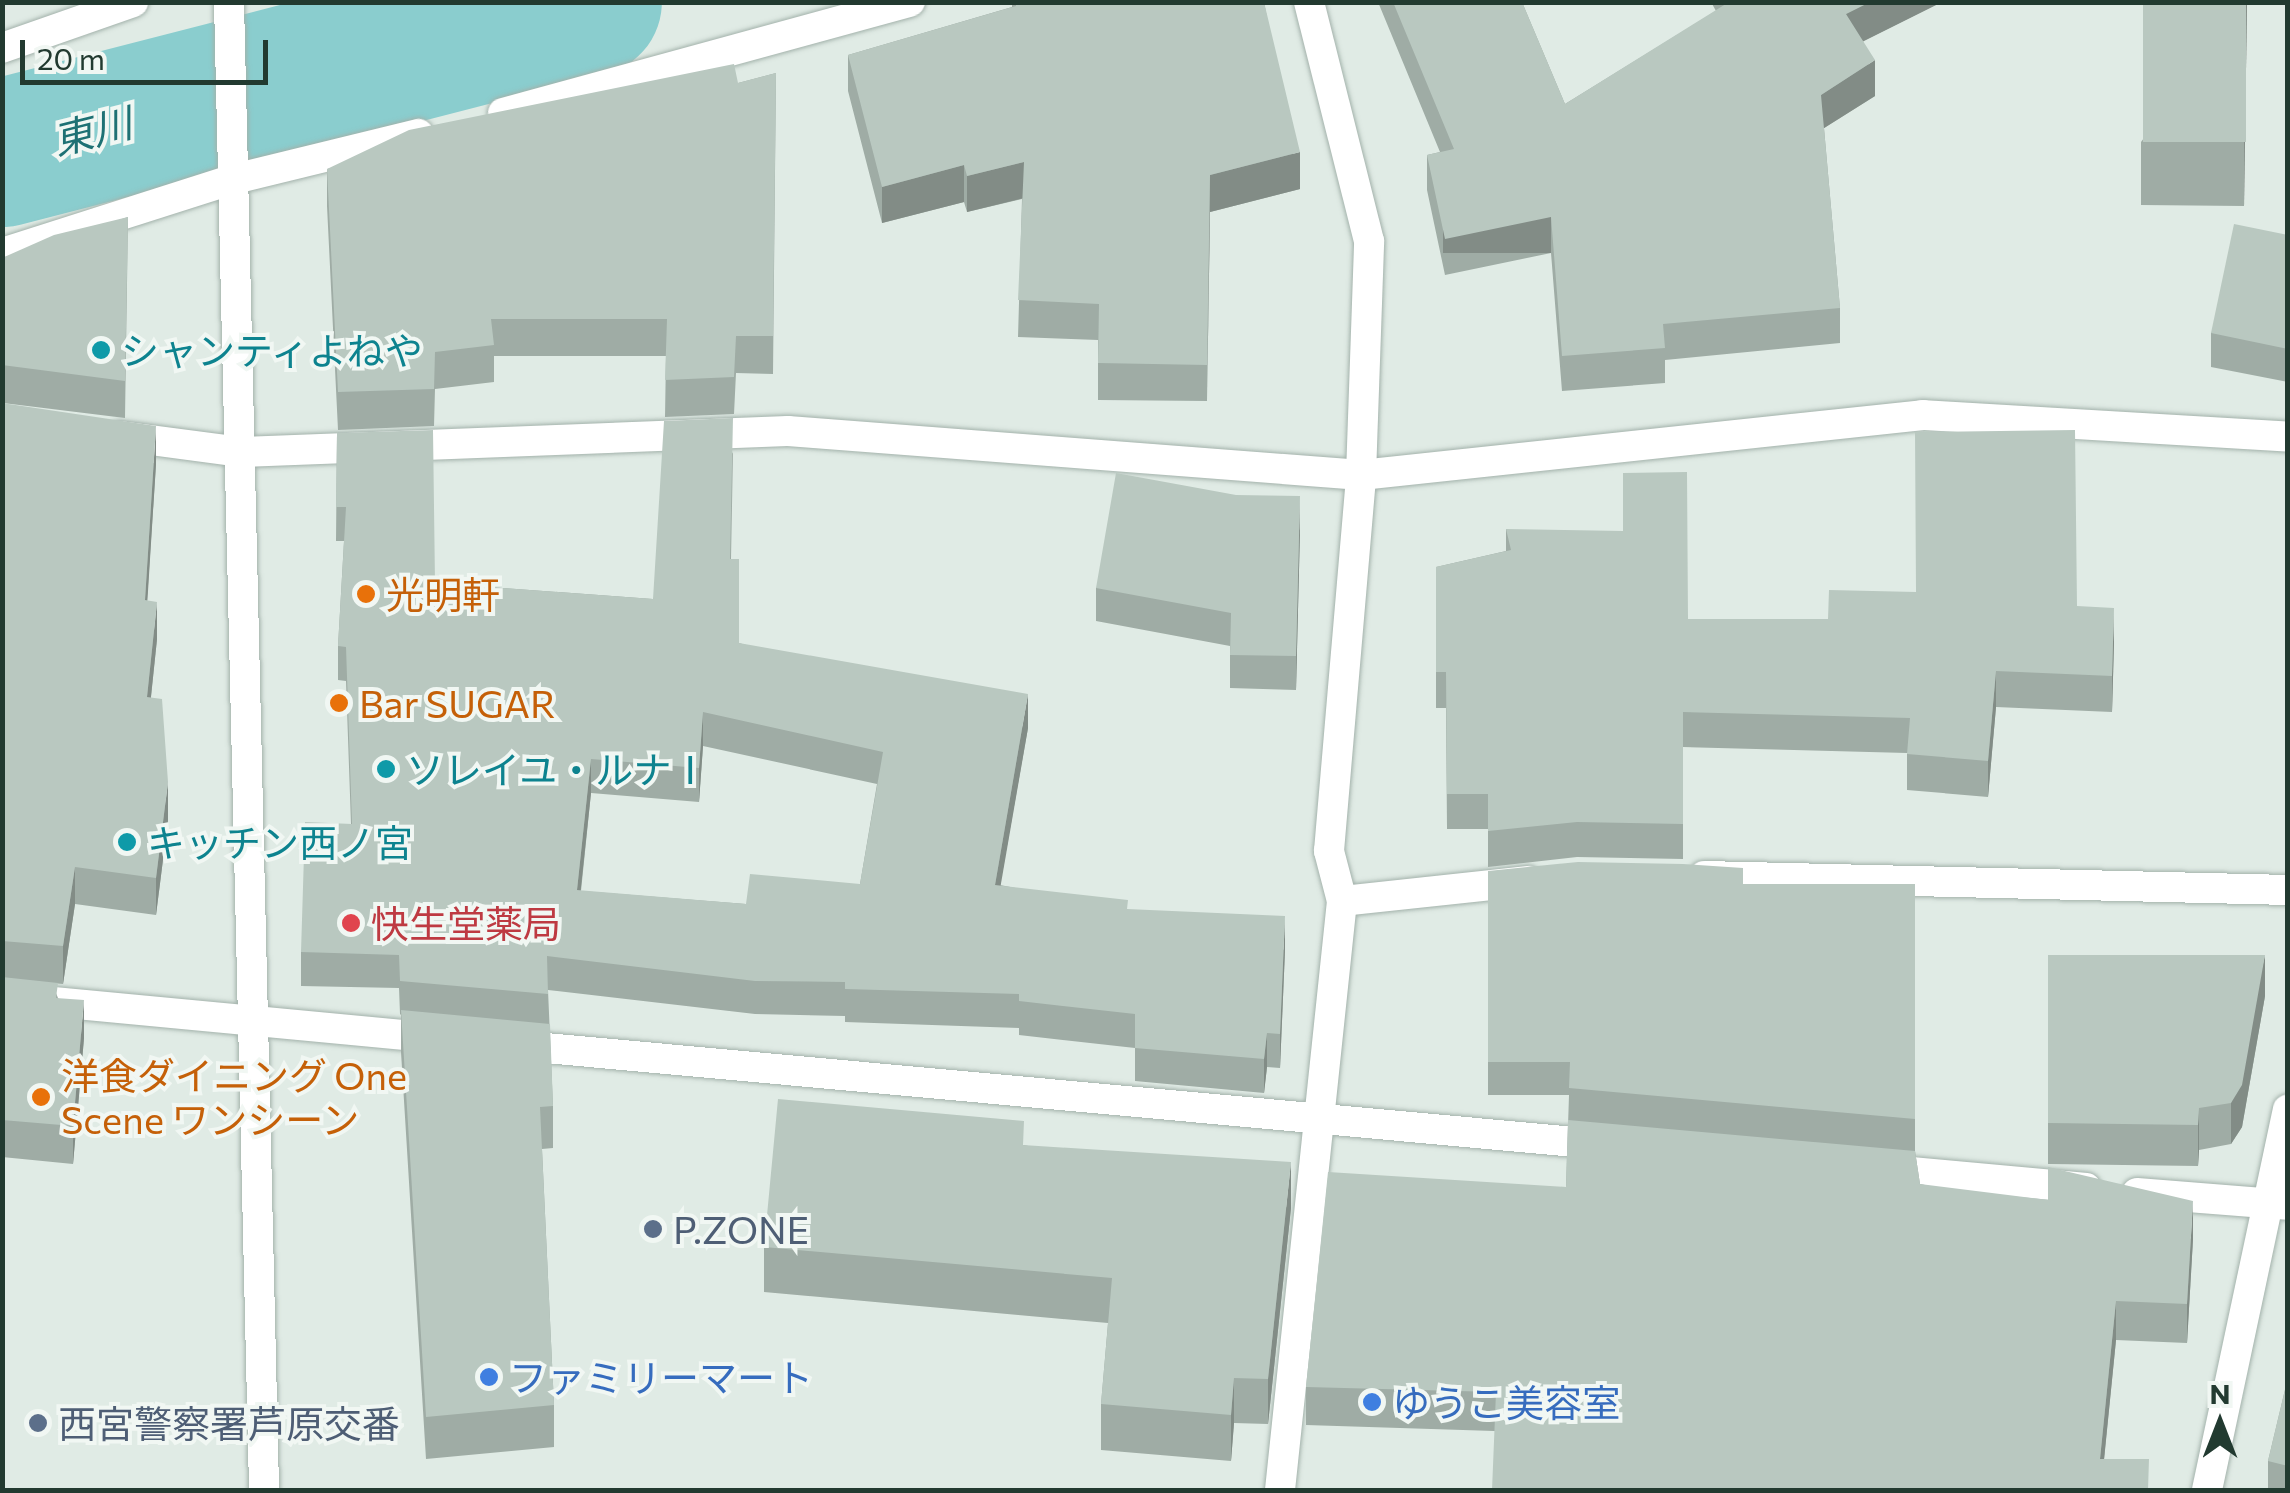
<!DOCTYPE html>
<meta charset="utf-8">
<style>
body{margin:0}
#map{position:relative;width:2290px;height:1493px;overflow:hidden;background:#e0ebe5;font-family:Commissioner,"Noto Sans JP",sans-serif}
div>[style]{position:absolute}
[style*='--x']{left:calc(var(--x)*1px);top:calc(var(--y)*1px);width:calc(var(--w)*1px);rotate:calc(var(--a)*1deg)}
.river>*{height:148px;margin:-74px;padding:0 74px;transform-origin:74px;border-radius:74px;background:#8acdce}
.roads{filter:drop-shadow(0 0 2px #a3b2ab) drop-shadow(0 0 2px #a3b2ab)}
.minor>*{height:30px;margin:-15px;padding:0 15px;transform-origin:15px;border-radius:15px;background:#fff}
.tertiary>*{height:30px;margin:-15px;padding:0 15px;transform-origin:15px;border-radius:15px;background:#fff}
.wall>*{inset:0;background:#9faca5}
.shaded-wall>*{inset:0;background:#828c86;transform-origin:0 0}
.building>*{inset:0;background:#b9c8c0;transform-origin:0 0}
.dots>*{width:28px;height:28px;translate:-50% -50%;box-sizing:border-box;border:5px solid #f1f7f3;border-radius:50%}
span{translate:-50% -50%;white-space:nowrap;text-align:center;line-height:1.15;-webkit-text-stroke:8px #f1f7f3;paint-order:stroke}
.culture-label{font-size:38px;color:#0d838f}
.left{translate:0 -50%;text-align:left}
.food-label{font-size:38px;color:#c56008}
.health-label{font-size:38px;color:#be3a42}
.service-label{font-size:38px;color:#4e5e75}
.shop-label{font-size:38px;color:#366cbe}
.water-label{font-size:40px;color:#1e7174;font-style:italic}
.frame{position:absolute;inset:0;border:5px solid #223a30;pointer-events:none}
.north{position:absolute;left:2170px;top:1373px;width:100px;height:100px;-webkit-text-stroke:8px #f1f7f3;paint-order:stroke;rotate:0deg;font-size:28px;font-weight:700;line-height:40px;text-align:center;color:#223a30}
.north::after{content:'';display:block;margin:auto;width:35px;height:45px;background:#223a30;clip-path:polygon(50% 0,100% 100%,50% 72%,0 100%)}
.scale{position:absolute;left:20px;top:40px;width:248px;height:45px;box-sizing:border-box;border:5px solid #223a30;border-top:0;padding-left:12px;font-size:30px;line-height:35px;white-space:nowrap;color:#223a30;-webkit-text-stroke:8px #f1f7f3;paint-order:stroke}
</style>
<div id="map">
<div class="river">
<i style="--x:2;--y:153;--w:605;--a:-14.45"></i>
</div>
<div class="roads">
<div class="minor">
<i style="--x:503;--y:113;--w:422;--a:-15.3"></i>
<i style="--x:2;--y:253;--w:244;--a:-17.7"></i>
<i style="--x:234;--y:179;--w:190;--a:-13.7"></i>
<i style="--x:120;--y:436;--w:123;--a:7.5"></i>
<i style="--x:242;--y:452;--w:546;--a:-2.2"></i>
<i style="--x:788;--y:431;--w:575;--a:4.39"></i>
<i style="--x:1361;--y:475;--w:565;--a:-6.09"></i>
<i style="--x:1923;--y:415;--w:366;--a:3.4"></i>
<i style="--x:1704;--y:876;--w:584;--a:1.37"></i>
<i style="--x:1342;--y:901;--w:187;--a:-6.1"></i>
<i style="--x:2;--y:997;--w:443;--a:5.4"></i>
<i style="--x:513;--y:1045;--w:1100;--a:5.22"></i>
<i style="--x:1878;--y:1169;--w:209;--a:5.2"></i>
<i style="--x:2137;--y:1193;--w:151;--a:4.5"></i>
<i style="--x:1280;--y:1490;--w:592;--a:-83.99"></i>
<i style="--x:1342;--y:901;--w:52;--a:-104.6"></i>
<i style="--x:1329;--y:851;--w:377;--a:-85.1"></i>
<i style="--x:1361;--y:475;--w:234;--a:-88"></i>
<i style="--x:1369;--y:241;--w:246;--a:-104.1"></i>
<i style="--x:2207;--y:1490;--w:389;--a:-78"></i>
</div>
<div class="tertiary">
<i style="--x:229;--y:2;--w:1488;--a:88.65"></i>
<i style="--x:2;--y:48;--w:139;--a:-19.3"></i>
</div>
</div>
<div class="wall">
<i style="clip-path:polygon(1012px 2px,1264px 2px,1300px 189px,1210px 212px,1207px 401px,1098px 400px,1098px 340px,1018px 337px,1022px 199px,967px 212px,964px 202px,882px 223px,848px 91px,848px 55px,1012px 7px)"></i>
<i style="clip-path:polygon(1378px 2px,1522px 2px,1565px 104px,1716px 11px,1711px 2px,1942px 2px,1863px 41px,1875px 96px,1824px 128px,1840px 308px,1840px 343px,1665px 360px,1665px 383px,1562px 391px,1551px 253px,1445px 275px,1427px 190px,1427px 155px,1440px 152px)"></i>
<i style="clip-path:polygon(2247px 2px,2244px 206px,2141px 205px,2141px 142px)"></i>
<i style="clip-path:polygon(776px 73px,773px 374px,736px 373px,734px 414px,665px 417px,666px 356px,494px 356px,494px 382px,435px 389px,434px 426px,338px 430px,327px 206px,327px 169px,738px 83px)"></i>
<i style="clip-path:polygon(128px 217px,125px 418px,3px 403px,156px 464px,147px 601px,157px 639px,151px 697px,168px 820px,156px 915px,75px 904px,63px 984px,52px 983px,58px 998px,84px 1038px,73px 1164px,2px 1157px,2px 258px)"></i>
<i style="clip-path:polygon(2288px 235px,2288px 382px,2211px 367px,2211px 333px)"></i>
<i style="clip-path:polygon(evenodd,337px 433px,435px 583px,653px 599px,733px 452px,731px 559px,739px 643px,1028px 728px,1000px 885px,1128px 910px,1285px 950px,1280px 1068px,1267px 1067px,1264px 1093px,1135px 1081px,1135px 1048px,1019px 1035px,1019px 1028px,845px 1022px,845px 1016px,755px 1014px,548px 990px,553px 1106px,553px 1148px,542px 1149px,554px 1405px,554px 1447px,426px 1459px,401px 1052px,401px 1015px,400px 1014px,399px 988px,301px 986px,301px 952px,351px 824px,346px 681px,338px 680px,338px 646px,344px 541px,336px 541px,337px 433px,703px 746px,877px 784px,860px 884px,746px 904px,581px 891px,591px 793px,699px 802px,703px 746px)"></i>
<i style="clip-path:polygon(1236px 495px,1300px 530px,1296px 690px,1230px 688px,1230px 646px,1096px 621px,1096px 588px)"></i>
<i style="clip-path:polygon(1506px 529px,1688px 619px,1828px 619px,2077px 606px,2114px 643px,2112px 712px,1996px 707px,1988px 797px,1907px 790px,1907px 753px,1683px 747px,1683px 859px,1577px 857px,1488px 867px,1488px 829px,1447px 829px,1446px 708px,1436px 708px,1436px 567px,1506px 551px)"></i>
<i style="clip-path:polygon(1488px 871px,1743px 884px,1915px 884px,1915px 1151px,1920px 1184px,2193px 1239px,2187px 1343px,2116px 1340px,2104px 1459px,2149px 1490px,1494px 1431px,1306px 1425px,1306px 1387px,1566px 1187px,1569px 1095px,1488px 1095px)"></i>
<i style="clip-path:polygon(2048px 955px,2265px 996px,2242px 1127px,2231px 1144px,2199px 1150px,2198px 1166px,2048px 1164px)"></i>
<i style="clip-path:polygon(1024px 1145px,1291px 1208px,1268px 1424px,1234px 1423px,1231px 1461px,1101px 1450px,1101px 1404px,1108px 1323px,764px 1292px,764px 1247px)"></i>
<i style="clip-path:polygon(2288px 1377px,2288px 1490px,2268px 1490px,2268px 1461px)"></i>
</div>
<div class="shaded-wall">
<i style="clip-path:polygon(1870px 2px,1942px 2px,1846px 50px,1846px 14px)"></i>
<i style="clip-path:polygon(2246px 2px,2247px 2px,2244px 206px,2244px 143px)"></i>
<i style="clip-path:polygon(1875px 60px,1875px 96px,1821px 130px,1821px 95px)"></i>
<i style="clip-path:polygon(1300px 152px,1300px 189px,1210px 212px,1207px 401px,1210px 175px)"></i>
<i style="clip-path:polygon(1024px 162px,1024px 198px,967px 212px,967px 176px)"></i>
<i style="clip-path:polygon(964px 165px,964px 202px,882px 223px,882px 187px)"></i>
<i style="left:1551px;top:217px;width:36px;height:108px;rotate:90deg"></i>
<i style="clip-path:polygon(2px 365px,3px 365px,2px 403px)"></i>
<i style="clip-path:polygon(156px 426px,156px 464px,145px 638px,145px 600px)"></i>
<i style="clip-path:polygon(1300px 496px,1300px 530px,1296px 690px,1296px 656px)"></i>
<i style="clip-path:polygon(157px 602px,157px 639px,147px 734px,147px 697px)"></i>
<i style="clip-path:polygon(2114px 608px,2114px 643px,2112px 712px,2112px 676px)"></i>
<i style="clip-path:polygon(1996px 671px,1996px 707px,1988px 797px,1988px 761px)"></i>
<i style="clip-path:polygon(1028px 694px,1028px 728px,995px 918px,995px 885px)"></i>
<i style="clip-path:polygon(703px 712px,703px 746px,699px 802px,699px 768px)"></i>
<i style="clip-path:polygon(591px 759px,591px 793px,577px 924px,577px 890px)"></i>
<i style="clip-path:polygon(168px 782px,168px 820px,156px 915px,156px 878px)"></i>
<i style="clip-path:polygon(75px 867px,75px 904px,63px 984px,63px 946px)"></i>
<i style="clip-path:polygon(1285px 916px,1285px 950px,1280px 1068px,1280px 1034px)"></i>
<i style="clip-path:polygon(2265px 955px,2265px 996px,2242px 1127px,2231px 1144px,2231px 1103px)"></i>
<i style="clip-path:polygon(84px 1000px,84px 1038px,73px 1164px,73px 1126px)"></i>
<i style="clip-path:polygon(1267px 1033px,1267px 1067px,1264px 1093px,1264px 1059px)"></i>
<i style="clip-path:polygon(2199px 1108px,2199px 1150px,2198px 1166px,2198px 1125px)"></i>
<i style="clip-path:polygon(1291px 1162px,1291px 1208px,1268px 1424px,1268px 1379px)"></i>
<i style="clip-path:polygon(2193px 1201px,2193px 1239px,2187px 1343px,2187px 1304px)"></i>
<i style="clip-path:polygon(2116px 1301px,2116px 1340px,2101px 1490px,2100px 1459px)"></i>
<i style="clip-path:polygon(1234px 1378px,1234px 1423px,1231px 1461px,1231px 1415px)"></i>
</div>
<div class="building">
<i style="clip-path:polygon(1016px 2px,1264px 2px,1300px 152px,1210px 175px,1207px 365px,1098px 363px,1099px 304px,1018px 300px,1024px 162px,967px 176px,964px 165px,882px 187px,848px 55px,1016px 6px)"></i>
<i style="clip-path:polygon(1393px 2px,1522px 2px,1565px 104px,1729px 2px,1870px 2px,1846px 14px,1875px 60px,1821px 95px,1840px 308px,1663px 324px,1665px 348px,1562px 356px,1551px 217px,1445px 239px,1427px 155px,1454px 149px)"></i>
<i style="left:2143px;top:2px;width:103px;height:140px"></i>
<i style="clip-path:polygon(734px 64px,738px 83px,776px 73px,773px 336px,736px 336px,734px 377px,665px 380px,667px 319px,491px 319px,494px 345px,435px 352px,434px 389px,338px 392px,327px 169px,409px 130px)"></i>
<i style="clip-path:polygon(128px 217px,125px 381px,2px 365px,2px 258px,54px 235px)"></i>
<i style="clip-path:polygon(2234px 224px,2288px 235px,2288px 349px,2211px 333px)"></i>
<i style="clip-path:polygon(2px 403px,156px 426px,145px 600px,157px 602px,147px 697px,162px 699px,168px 782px,156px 878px,75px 867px,63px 946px,2px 941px)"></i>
<i style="clip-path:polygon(evenodd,733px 418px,730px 559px,739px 559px,739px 643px,1028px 694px,995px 885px,1128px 900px,1127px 909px,1285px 916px,1280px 1034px,1267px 1033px,1264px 1059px,1135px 1048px,1135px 1014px,1019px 1001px,1019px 994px,845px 989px,845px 982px,755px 981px,547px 956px,548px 994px,400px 981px,399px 955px,301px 952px,305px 822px,352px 824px,346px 647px,338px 646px,346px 507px,336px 507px,337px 433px,433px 430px,435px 583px,653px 599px,664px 421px,733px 418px,703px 712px,883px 752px,860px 884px,750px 874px,746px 904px,577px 890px,591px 759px,699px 768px,703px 712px)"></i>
<i style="clip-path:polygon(2075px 430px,2077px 606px,2114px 608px,2112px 676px,1996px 671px,1988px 761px,1907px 754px,1910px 718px,1683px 712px,1683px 824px,1577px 822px,1488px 831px,1488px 794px,1447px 794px,1446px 672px,1436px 672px,1436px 567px,1511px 550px,1506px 529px,1623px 531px,1623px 473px,1687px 472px,1688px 619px,1828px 619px,1829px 590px,1916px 592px,1915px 432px)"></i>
<i style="clip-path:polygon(1116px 473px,1236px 495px,1300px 496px,1296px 656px,1230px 655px,1231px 613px,1096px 588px)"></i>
<i style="clip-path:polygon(1578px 862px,1683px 864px,1743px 868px,1743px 884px,1915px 884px,1915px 1119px,1569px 1088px,1570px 1062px,1488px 1062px,1488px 871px)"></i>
<i style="clip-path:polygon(2048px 955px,2265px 955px,2242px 1085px,2231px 1103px,2199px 1108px,2198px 1125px,2048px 1123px)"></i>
<i style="clip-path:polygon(2px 977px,58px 983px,56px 998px,84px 1000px,73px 1126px,2px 1120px)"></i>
<i style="clip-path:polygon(401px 1010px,550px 1024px,553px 1106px,540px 1107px,554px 1405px,426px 1417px)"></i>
<i style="clip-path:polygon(778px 1099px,1024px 1121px,1023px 1145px,1291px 1162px,1268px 1379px,1234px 1378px,1231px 1415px,1101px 1404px,1112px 1278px,764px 1247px)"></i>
<i style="clip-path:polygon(1568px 1120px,1915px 1151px,1920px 1184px,2048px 1200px,2048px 1167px,2193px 1201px,2187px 1304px,2116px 1301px,2100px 1459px,2149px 1459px,2148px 1490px,1492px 1490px,1496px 1392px,1306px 1387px,1328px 1172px,1566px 1187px)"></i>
<i style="clip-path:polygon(2288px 1377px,2288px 1466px,2268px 1461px)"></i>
</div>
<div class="dots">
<i style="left:101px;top:350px;background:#0f9aa8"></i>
<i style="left:366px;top:594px;background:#e8710a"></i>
<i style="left:339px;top:703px;background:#e8710a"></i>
<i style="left:386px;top:769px;background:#0f9aa8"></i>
<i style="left:127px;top:842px;background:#0f9aa8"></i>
<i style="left:351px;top:923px;background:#e0444e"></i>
<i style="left:41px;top:1097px;background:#e8710a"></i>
<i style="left:653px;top:1229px;background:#5c6f8a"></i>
<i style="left:489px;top:1377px;background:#3f7fe0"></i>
<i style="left:1372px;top:1402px;background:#3f7fe0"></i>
<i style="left:38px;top:1423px;background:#5c6f8a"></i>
</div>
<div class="culture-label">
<span class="left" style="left:121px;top:350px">シャンティよねや</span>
<span class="left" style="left:406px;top:769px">ソレイユ・ルナⅠ</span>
<span class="left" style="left:147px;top:842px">キッチン西ノ宮</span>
</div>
<div class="food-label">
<span class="left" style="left:386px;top:594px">光明軒</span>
<span class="left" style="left:359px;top:703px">Bar SUGAR</span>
<span class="left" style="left:61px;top:1097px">洋食ダイニング One<br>Scene ワンシーン</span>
</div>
<div class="health-label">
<span class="left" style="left:371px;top:923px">快生堂薬局</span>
</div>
<div class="service-label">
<span class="left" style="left:673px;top:1229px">P.ZONE</span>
<span class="left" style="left:58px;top:1423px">西宮警察署芦原交番</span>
</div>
<div class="shop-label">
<span class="left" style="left:509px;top:1377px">ファミリーマート</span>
<span class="left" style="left:1392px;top:1402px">ゆうこ美容室</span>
</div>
<div class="water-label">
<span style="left:92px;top:130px;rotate:-14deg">東川</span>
</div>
<div class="frame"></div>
<div class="north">N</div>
<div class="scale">20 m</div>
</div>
